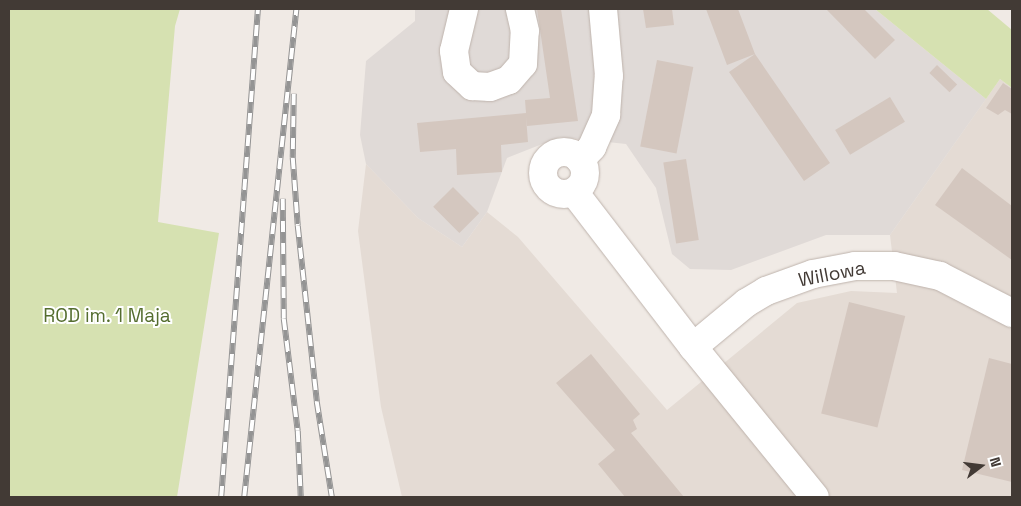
<!DOCTYPE html>
<style>
body{margin:0}
#map{position:relative;width:1021px;height:506px;overflow:hidden;background:#f0eae5;font-family:"Space Grotesk",sans-serif}
div>[style]{position:absolute}
[style*='--x']{left:calc(var(--x)*1px);top:calc(var(--y)*1px);width:calc(var(--w)*1px);rotate:calc(var(--a)*1deg)}
.residential>*{inset:0;background:#e4dbd4}
.industrial>*{inset:0;background:#e0dad7}
.green>*{inset:0;background:#d6e1b1}
.building>*{inset:0;background:#d4c7bf;transform-origin:0 0}
.roads{filter:drop-shadow(0 0 1px #beb3ac) drop-shadow(0 0 1px #beb3ac)}
.minor>*{height:28px;margin:-14px;padding:0 14px;transform-origin:14px;border-radius:14px;background:#fff}
.minor>.ring{margin:-14px;padding:0;box-sizing:content-box;background:none;border:28px solid #fff;border-radius:50%}
.rail>*{height:5.5px;margin-top:-2.75px;transform-origin:0;background:repeating-linear-gradient(90deg,#fff 0 11px,#949494 0 22px);box-sizing:border-box;border-block:1px solid #949494}
span{translate:-50% -50%;white-space:nowrap;text-align:center;line-height:1.15;-webkit-text-stroke:4px #fff;paint-order:stroke}
.street-label{font-size:19px;color:#423a35}
.park-label{font-size:19px;color:#546d2f}
.frame{position:absolute;inset:0;border:10px solid #423a35;pointer-events:none}
.north{position:absolute;left:956px;top:441px;width:50px;height:50px;-webkit-text-stroke:4px #fff;paint-order:stroke;rotate:75deg;font-size:14px;font-weight:700;line-height:20px;text-align:center;color:#423a35}
.north::after{content:'';display:block;margin:auto;width:18px;height:22px;background:#423a35;clip-path:polygon(50% 0,100% 100%,50% 72%,0 100%)}
</style>
<div id="map">
<div class="residential">
<i style="clip-path:polygon(1000px 79px,1012px 88px,1012px 497px,402px 497px,381px 407px,358px 231px,366px 164px,418px 218px,462px 247px,487px 212px,518px 237px,667px 410px,797px 303px,851px 291px,897px 293px,890px 235px)"></i>
</div>
<div class="industrial">
<i style="clip-path:polygon(415px 9px,875px 9px,986px 99px,890px 235px,826px 235px,731px 270px,690px 269px,672px 254px,656px 188px,626px 144px,560px 137px,507px 158px,487px 212px,462px 247px,418px 218px,366px 164px,360px 135px,366px 61px,415px 21px)"></i>
</div>
<div class="green">
<i style="clip-path:polygon(9px 9px,180px 9px,175px 26px,158px 222px,219px 233px,177px 497px,9px 497px)"></i>
<i style="clip-path:polygon(875px 9px,987px 9px,1012px 30px,1012px 88px,1000px 79px,986px 99px)"></i>
</div>
<div class="building">
<i style="clip-path:polygon(537px 9px,561px 9px,578px 121px,527px 126px,526px 117px,528px 142px,501px 145px,502px 172px,457px 175px,456px 149px,420px 152px,417px 123px,526px 113px,525px 100px,550px 98px)"></i>
<i style="clip-path:polygon(643px 9px,672px 9px,674px 25px,646px 28px)"></i>
<i style="clip-path:polygon(706px 9px,738px 9px,755px 54px,830px 163px,804px 181px,729px 72px,755px 54px,727px 65px)"></i>
<i style="clip-path:polygon(826px 9px,864px 9px,895px 40px,875px 59px)"></i>
<i style="left:657px;top:60px;width:37px;height:88px;rotate:11deg"></i>
<i style="left:937px;top:65px;width:28px;height:11px;rotate:44deg"></i>
<i style="clip-path:polygon(1003px 83px,1012px 89px,1012px 114px,1005px 110px,998px 115px,986px 108px)"></i>
<i style="left:890px;top:97px;width:29px;height:64px;rotate:59deg"></i>
<i style="left:686px;top:159px;width:82px;height:23px;rotate:81deg"></i>
<i style="clip-path:polygon(962px 168px,1012px 206px,1012px 260px,935px 205px)"></i>
<i style="left:453px;top:187px;width:37px;height:28px;rotate:45deg"></i>
<i style="left:849px;top:302px;width:58px;height:115px;rotate:14deg"></i>
<i style="clip-path:polygon(591px 354px,640px 414px,633px 420px,637px 429px,631px 433px,684px 497px,625px 497px,598px 464px,615px 450px,556px 383px)"></i>
<i style="clip-path:polygon(989px 358px,1012px 364px,1012px 482px,962px 470px)"></i>
</div>
<div class="roads">
<div class="minor">
<i style="--x:464;--y:9;--w:43;--a:103.4"></i>
<i style="--x:454;--y:51;--w:21;--a:82"></i>
<i style="--x:457;--y:72;--w:21;--a:43"></i>
<i style="--x:472;--y:86;--w:18;--a:3"></i>
<i style="--x:490;--y:87;--w:20;--a:-20"></i>
<i style="--x:509;--y:80;--w:21;--a:-49"></i>
<i style="--x:523;--y:64;--w:33;--a:-87"></i>
<i style="--x:525;--y:31;--w:23;--a:-103"></i>
<i class="ring" style="left:543px;top:152px;width:14px;height:14px"></i>
<i style="--x:580;--y:160;--w:18;--a:-47"></i>
<i style="--x:592;--y:147;--w:35;--a:-66"></i>
<i style="--x:606;--y:115;--w:39;--a:-86"></i>
<i style="--x:609;--y:76;--w:67;--a:-95.1"></i>
<i style="--x:574;--y:192;--w:195;--a:52.5"></i>
<i style="--x:693;--y:347;--w:193;--a:50.9"></i>
<i style="--x:693;--y:347;--w:69;--a:-39.7"></i>
<i style="--x:746;--y:303;--w:23;--a:-31"></i>
<i style="--x:766;--y:291;--w:50;--a:-19.9"></i>
<i style="--x:813;--y:274;--w:43;--a:-10.8"></i>
<i style="--x:855;--y:266;--w:39;--a:0"></i>
<i style="--x:894;--y:266;--w:47;--a:12.3"></i>
<i style="--x:940;--y:276;--w:81;--a:27.2"></i>
</div>
</div>
<div class="rail">
<i style="--x:294;--y:94;--w:64;--a:90.9"></i>
<i style="--x:293;--y:158;--w:68;--a:85.8"></i>
<i style="--x:298;--y:226;--w:177;--a:83.8"></i>
<i style="--x:317;--y:402;--w:96;--a:81"></i>
<i style="--x:283;--y:199;--w:120;--a:89.5"></i>
<i style="--x:284;--y:319;--w:113;--a:82.9"></i>
<i style="--x:298;--y:431;--w:66;--a:87.4"></i>
<i style="--x:221;--y:497;--w:489;--a:-85.7"></i>
<i style="--x:244;--y:497;--w:491;--a:-83.9"></i>
</div>
<div class="street-label">
<span style="left:832px;top:274px;rotate:-11deg">Willowa</span>
</div>
<div class="park-label">
<span style="left:107px;top:316px">ROD im. 1 Maja</span>
</div>
<div class="frame"></div>
<div class="north">N</div>
</div>
